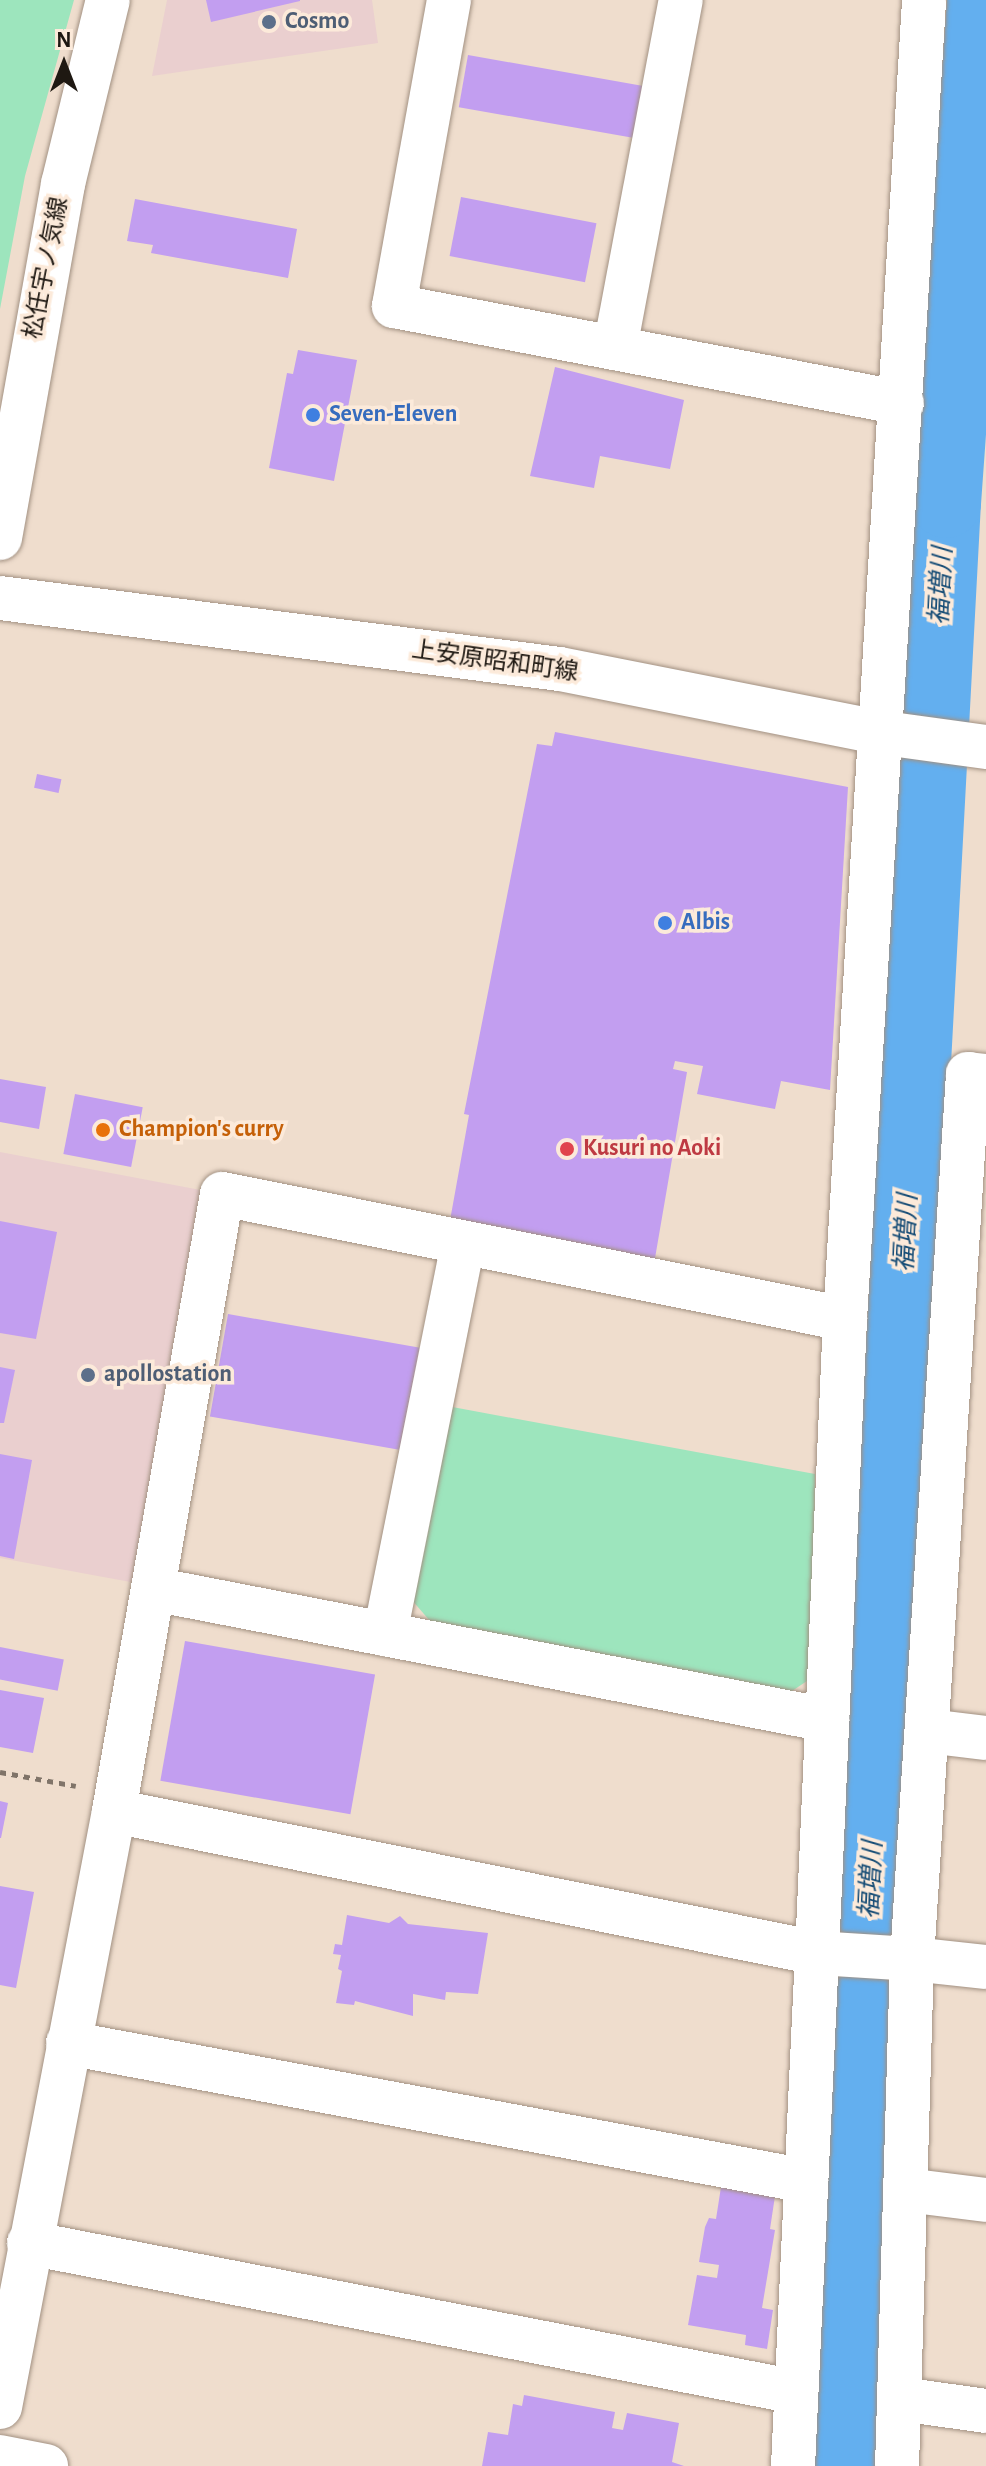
<!DOCTYPE html>
<meta charset="utf-8">
<style>
body{margin:0}
#map{position:relative;width:986px;height:2466px;overflow:hidden;background:#efddcd;font-family:"Alegreya Sans","Noto Sans JP",sans-serif}
div>[style]{position:absolute}
[style*='--x']{left:calc(var(--x)*1px);top:calc(var(--y)*1px);width:calc(var(--w)*1px);rotate:calc(var(--a)*1deg)}
.commercial>*{inset:0;background:#eacfcf}
.green>*{inset:0;background:#9de5bd}
.river>*{height:70px;margin:-35px;padding:0 35px;transform-origin:35px;border-radius:35px;background:#63afef}
.building>*{inset:0;background:#c29ef0;transform-origin:0 0}
.path>*{height:5px;margin-top:-2.5px;transform-origin:0;background:repeating-linear-gradient(90deg,#807469 0 6px,transparent 0 12px)}
.roads{filter:drop-shadow(0 0 2px #a29182) drop-shadow(0 0 2px #a29182)}
.minor>*{height:44px;margin:-22px;padding:0 22px;transform-origin:22px;border-radius:22px;background:#fff}
.major>*{height:44px;margin:-22px;padding:0 22px;transform-origin:22px;border-radius:22px;background:#fff}
.dots>*{width:22px;height:22px;translate:-50% -50%;box-sizing:border-box;border:4px solid #fceada;border-radius:50%}
span{translate:-50% -50%;white-space:nowrap;text-align:center;line-height:1.15;-webkit-text-stroke:7px #fceada;paint-order:stroke}
.service-label{font-size:24px;color:#4e5e75;font-weight:700}
.left{translate:0 -50%;text-align:left}
.street-label{font-size:24px;color:#1e1812}
.shop-label{font-size:24px;color:#366cbe;font-weight:700}
.food-label{font-size:24px;color:#c56008;font-weight:700}
.health-label{font-size:24px;color:#be3a42;font-weight:700}
.water-label{font-size:26px;color:#144b75;font-style:italic}
.north{position:absolute;left:24px;top:24px;width:80px;height:80px;-webkit-text-stroke:6px #fceada;paint-order:stroke;rotate:0deg;font-size:22px;font-weight:700;line-height:32px;text-align:center;color:#1e1812}
.north::after{content:'';display:block;margin:auto;width:28px;height:36px;background:#1e1812;clip-path:polygon(50% 0,100% 100%,50% 72%,0 100%)}
</style>
<div id="map">
<div class="commercial">
<i style="clip-path:polygon(167px 0,372px 0,378px 43px,152px 76px)"></i>
<i style="clip-path:polygon(0 1152px,211px 1192px,136px 1583px,0 1558px)"></i>
</div>
<div class="green">
<i style="clip-path:polygon(0 0,74px 0,25px 176px,0 309px)"></i>
<i style="clip-path:polygon(447px 1406px,815px 1474px,813px 1677px,789px 1693px,430px 1621px,411px 1599px)"></i>
</div>
<div class="river">
<i style="--x:841;--y:2466;--w:1966;--a:-86.94"></i>
<i style="--x:946;--y:503;--w:504;--a:-85.91"></i>
</div>
<div class="building">
<i style="clip-path:polygon(206px 0,300px 0,300px 1px,211px 22px)"></i>
<i style="left:468px;top:55px;width:178px;height:53px;rotate:10deg"></i>
<i style="left:461px;top:197px;width:138px;height:60px;rotate:11deg"></i>
<i style="clip-path:polygon(135px 199px,297px 229px,288px 278px,151px 253px,153px 245px,127px 241px)"></i>
<i style="clip-path:polygon(298px 350px,357px 360px,334px 481px,269px 468px,287px 373px,293px 374px)"></i>
<i style="clip-path:polygon(555px 367px,684px 400px,670px 469px,600px 456px,594px 488px,530px 476px)"></i>
<i style="clip-path:polygon(555px 732px,848px 787px,830px 1090px,781px 1081px,775px 1109px,697px 1094px,703px 1066px,675px 1061px,673px 1069px,687px 1072px,654px 1264px,449px 1226px,469px 1115px,464px 1114px,537px 744px,552px 746px)"></i>
<i style="left:37px;top:774px;width:25px;height:14px;rotate:12deg"></i>
<i style="clip-path:polygon(0 1079px,46px 1087px,39px 1129px,0 1122px)"></i>
<i style="left:75px;top:1094px;width:69px;height:61px;rotate:11deg"></i>
<i style="clip-path:polygon(0 1221px,57px 1232px,36px 1339px,0 1333px)"></i>
<i style="left:228px;top:1314px;width:195px;height:104px;rotate:10deg"></i>
<i style="clip-path:polygon(0 1367px,15px 1370px,4px 1423px,0 1423px)"></i>
<i style="clip-path:polygon(0 1454px,32px 1460px,14px 1559px,0 1556px)"></i>
<i style="left:185px;top:1641px;width:193px;height:142px;rotate:10deg"></i>
<i style="left:0;top:1647px;width:65px;height:32px;rotate:11deg"></i>
<i style="clip-path:polygon(0 1690px,44px 1698px,33px 1753px,0 1747px)"></i>
<i style="clip-path:polygon(0 1801px,8px 1803px,1px 1838px,0 1838px)"></i>
<i style="clip-path:polygon(0 1886px,34px 1892px,16px 1988px,0 1985px)"></i>
<i style="clip-path:polygon(347px 1915px,389px 1923px,400px 1916px,408px 1924px,488px 1933px,478px 1994px,446px 1992px,445px 2000px,413px 1994px,413px 2016px,355px 2001px,354px 2005px,336px 2003px,342px 1971px,338px 1969px,341px 1955px,333px 1954px,335px 1944px,342px 1945px)"></i>
<i style="clip-path:polygon(721px 2187px,775px 2196px,770px 2229px,775px 2230px,762px 2308px,773px 2310px,767px 2349px,745px 2345px,746px 2335px,688px 2325px,697px 2275px,717px 2278px,719px 2265px,699px 2262px,705px 2227px,709px 2218px,716px 2219px)"></i>
<i style="clip-path:polygon(524px 2395px,615px 2412px,612px 2428px,623px 2430px,627px 2413px,679px 2423px,672px 2462px,684px 2466px,482px 2466px,488px 2432px,508px 2435px,513px 2404px,522px 2406px)"></i>
</div>
<div class="path">
<i style="--x:0;--y:1772;--w:77;--a:10.4"></i>
</div>
<div class="roads">
<div class="minor">
<i style="--x:449;--y:0;--w:311;--a:100.2"></i>
<i style="--x:394;--y:306;--w:517;--a:10.81"></i>
<i style="--x:615;--y:348;--w:354;--a:-79.3"></i>
<i style="--x:986;--y:1076;--w:18;--a:-174"></i>
<i style="--x:968;--y:1074;--w:887;--a:93.62"></i>
<i style="--x:912;--y:1959;--w:74;--a:6.2"></i>
<i style="--x:845;--y:1319;--w:1321;--a:-86.57"></i>
<i style="--x:153;--y:1589;--w:687;--a:11"></i>
<i style="--x:385;--y:1634;--w:398;--a:-78.7"></i>
<i style="--x:928;--y:1731;--w:58;--a:6.9"></i>
<i style="--x:68;--y:2043;--w:751;--a:10.59"></i>
<i style="--x:906;--y:2190;--w:81;--a:7.1"></i>
<i style="--x:29;--y:2243;--w:781;--a:10.99"></i>
<i style="--x:900;--y:2399;--w:87;--a:7.9"></i>
<i style="--x:0;--y:2407;--w:607;--a:-79.17"></i>
<i style="--x:0;--y:2457;--w:47;--a:11.1"></i>
<i style="--x:793;--y:2466;--w:514;--a:-87.32"></i>
<i style="--x:817;--y:1953;--w:635;--a:-87.47"></i>
<i style="--x:845;--y:1319;--w:635;--a:-168.65"></i>
<i style="--x:222;--y:1194;--w:626;--a:99.93"></i>
<i style="--x:114;--y:1811;--w:717;--a:11.42"></i>
<i style="--x:817;--y:1953;--w:95;--a:3.6"></i>
<i style="--x:912;--y:1959;--w:507;--a:91.69"></i>
</div>
<div class="major">
<i style="--x:0;--y:538;--w:360;--a:-79.9"></i>
<i style="--x:63;--y:184;--w:189;--a:-76.3"></i>
<i style="--x:0;--y:598;--w:564;--a:7.23"></i>
<i style="--x:560;--y:669;--w:330;--a:11.2"></i>
<i style="--x:884;--y:733;--w:103;--a:7.8"></i>
</div>
</div>
<div class="dots">
<i style="left:269px;top:22px;background:#5c6f8a"></i>
<i style="left:313px;top:415px;background:#3f7fe0"></i>
<i style="left:665px;top:923px;background:#3f7fe0"></i>
<i style="left:103px;top:1130px;background:#e8710a"></i>
<i style="left:567px;top:1149px;background:#e0444e"></i>
<i style="left:88px;top:1375px;background:#5c6f8a"></i>
</div>
<div class="service-label">
<span class="left" style="left:285px;top:22px">Cosmo</span>
<span class="left" style="left:104px;top:1375px">apollostation</span>
</div>
<div class="street-label">
<span style="left:47px;top:268px;rotate:-79deg">松任宇ノ気線</span>
<span style="left:495px;top:662px;rotate:8deg">上安原昭和町線</span>
</div>
<div class="shop-label">
<span class="left" style="left:329px;top:415px">Seven-Eleven</span>
<span class="left" style="left:681px;top:923px">Albis</span>
</div>
<div class="food-label">
<span class="left" style="left:119px;top:1130px">Champion's curry</span>
</div>
<div class="health-label">
<span class="left" style="left:583px;top:1149px">Kusuri no Aoki</span>
</div>
<div class="water-label">
<span style="left:942px;top:586px;rotate:-87deg">福増川</span>
<span style="left:907px;top:1233px;rotate:-87deg">福増川</span>
<span style="left:872px;top:1880px;rotate:-87deg">福増川</span>
</div>
<div class="north">N</div>
</div>
